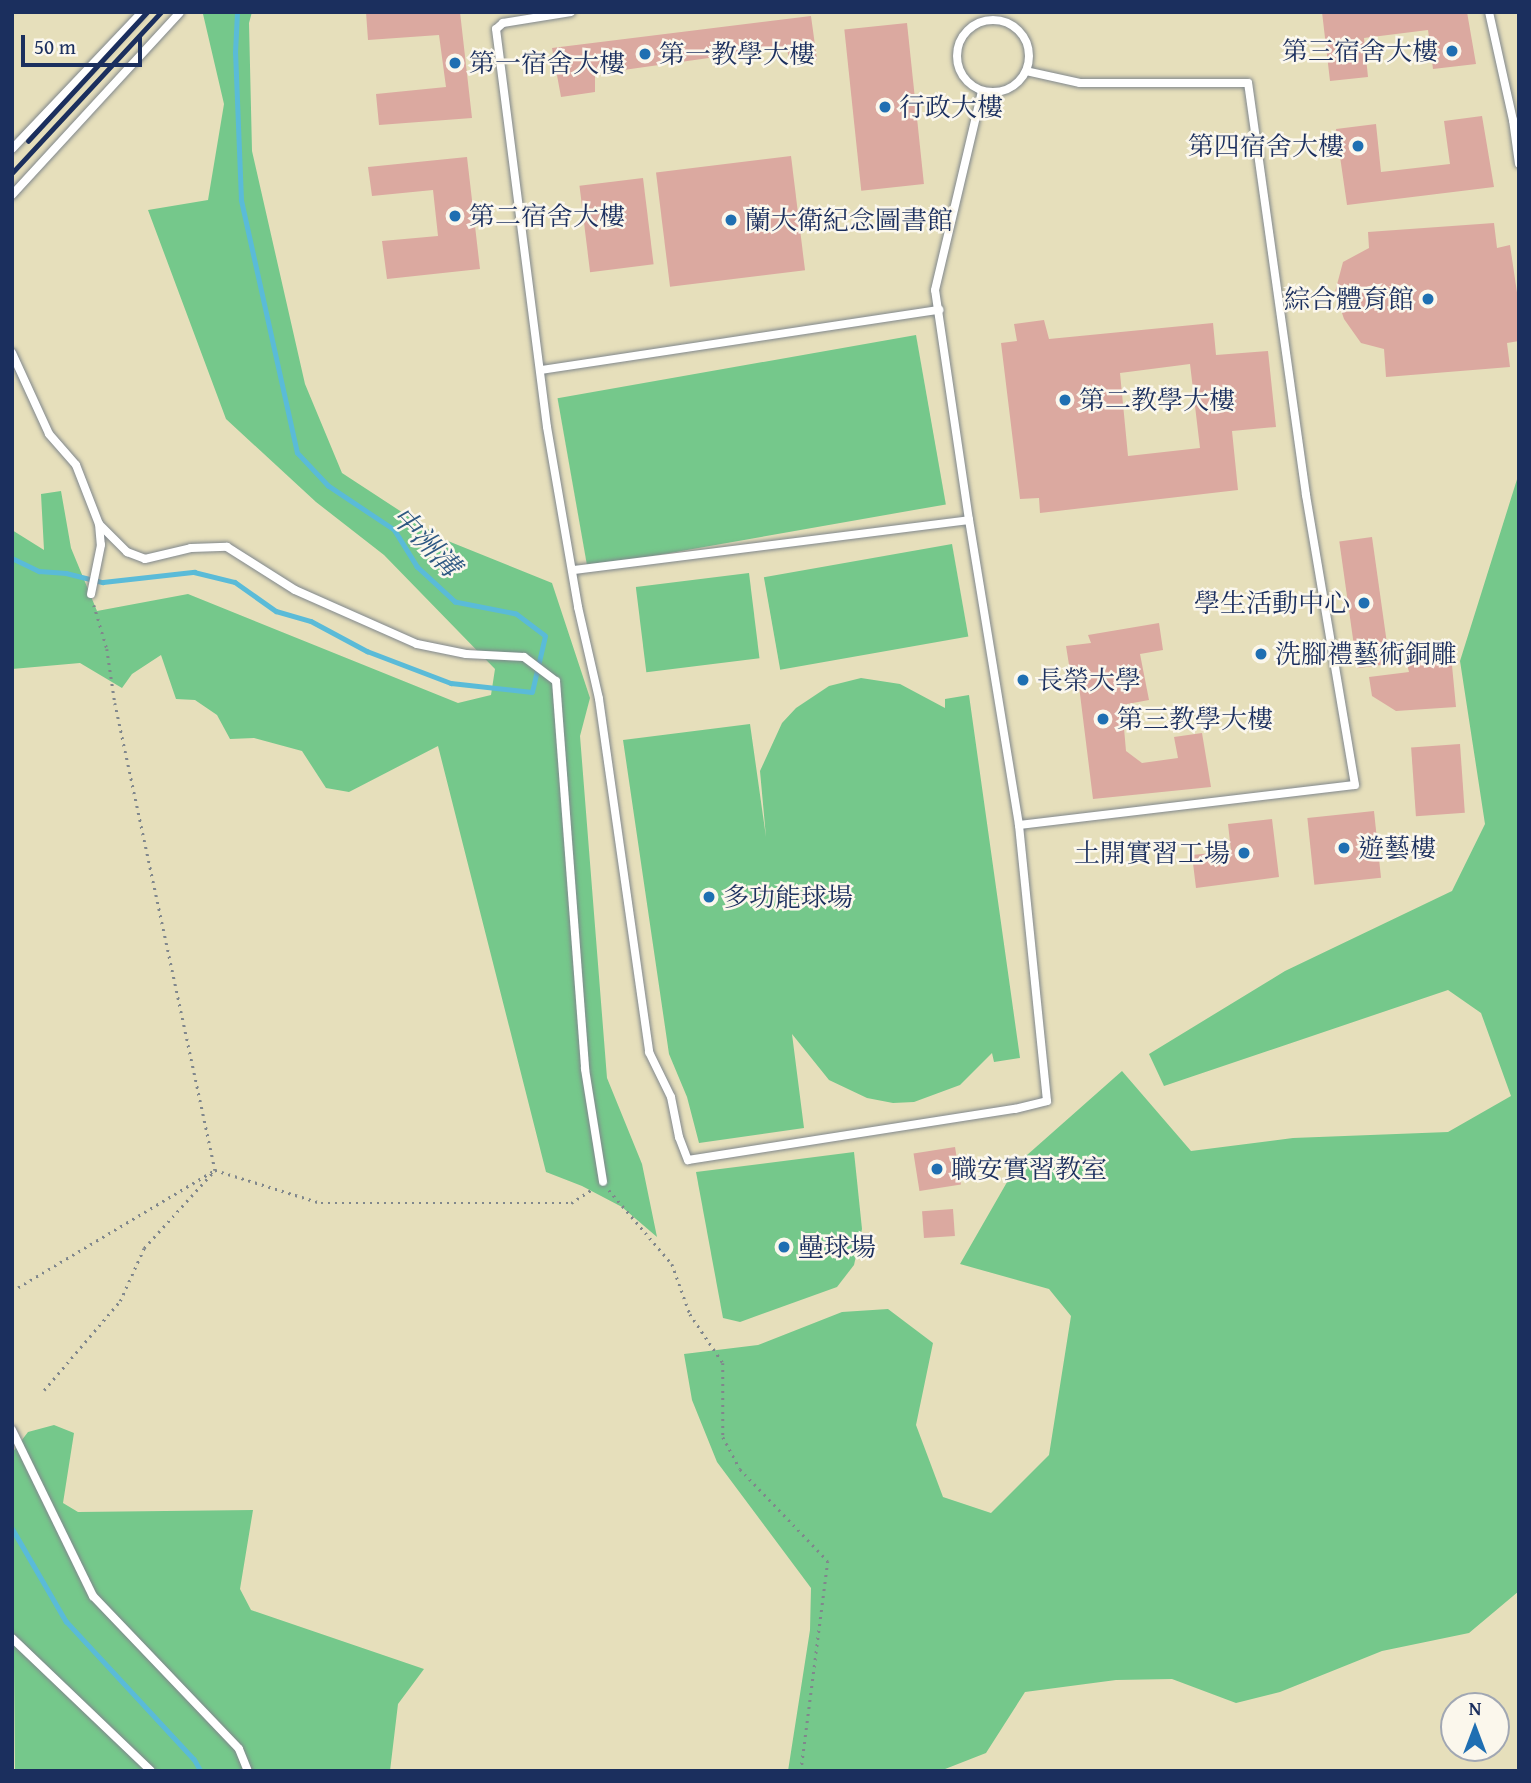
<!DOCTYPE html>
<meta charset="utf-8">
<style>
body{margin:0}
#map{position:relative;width:1531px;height:1783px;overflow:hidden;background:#e6dfbb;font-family:"Gentium Book Plus","Noto Serif TC",serif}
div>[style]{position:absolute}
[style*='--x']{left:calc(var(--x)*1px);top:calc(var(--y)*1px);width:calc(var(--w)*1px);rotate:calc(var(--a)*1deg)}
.green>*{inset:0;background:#75c88b;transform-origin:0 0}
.stream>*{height:4.5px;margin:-2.25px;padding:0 2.25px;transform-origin:2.25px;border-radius:2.25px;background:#5abbd8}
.building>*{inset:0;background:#dba9a0;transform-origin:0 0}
.path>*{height:2.5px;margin-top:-1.25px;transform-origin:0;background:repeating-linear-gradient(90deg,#80878c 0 2px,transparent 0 7px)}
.roads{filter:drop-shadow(0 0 2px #80878c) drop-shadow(0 0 2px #80878c)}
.lane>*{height:8px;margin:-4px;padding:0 4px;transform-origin:4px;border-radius:4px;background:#fff}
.lane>.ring{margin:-4px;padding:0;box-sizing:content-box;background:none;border:8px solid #fff;border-radius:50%}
.rail>*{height:4.5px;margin:-2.25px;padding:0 2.25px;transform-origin:2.25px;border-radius:2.25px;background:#1b2f5e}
.dots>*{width:19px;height:19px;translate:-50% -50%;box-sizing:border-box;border:4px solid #fbf7ec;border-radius:50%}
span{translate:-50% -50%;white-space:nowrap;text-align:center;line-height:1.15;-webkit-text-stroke:5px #fbf7ec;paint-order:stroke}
.poi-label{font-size:26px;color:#1b2f5e}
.right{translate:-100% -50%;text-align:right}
.left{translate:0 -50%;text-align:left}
.water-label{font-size:28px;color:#2e5983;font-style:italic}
.frame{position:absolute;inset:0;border:14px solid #1b2f5e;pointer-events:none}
.north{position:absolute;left:1440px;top:1692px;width:70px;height:70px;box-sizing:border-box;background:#fbf7ec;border:2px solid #a1a7b3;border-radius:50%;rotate:0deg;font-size:19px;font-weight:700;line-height:28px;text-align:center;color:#1b2f5e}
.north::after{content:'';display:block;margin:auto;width:24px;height:32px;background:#1f6fb2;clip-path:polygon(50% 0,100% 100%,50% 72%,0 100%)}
.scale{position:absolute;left:21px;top:35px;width:121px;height:32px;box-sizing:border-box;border:4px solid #1b2f5e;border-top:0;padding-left:9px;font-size:21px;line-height:24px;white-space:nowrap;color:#1b2f5e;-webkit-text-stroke:5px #fbf7ec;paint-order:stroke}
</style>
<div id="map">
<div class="green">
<i style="clip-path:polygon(206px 12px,252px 12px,249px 23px,252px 151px,305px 384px,342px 473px,443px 539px,552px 583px,590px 698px,580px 736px,607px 1078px,642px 1164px,657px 1237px,622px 1207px,582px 1186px,546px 1172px,438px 746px,349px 792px,326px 788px,302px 751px,254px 738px,230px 739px,217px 715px,195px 700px,176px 699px,161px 655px,132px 674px,122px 688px,80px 663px,12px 669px,12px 530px,44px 550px,41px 494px,61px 491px,71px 548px,97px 611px,188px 594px,458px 703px,491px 695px,495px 669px,384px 555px,316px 502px,226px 419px,148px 210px,208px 200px,224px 104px,203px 14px)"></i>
<i style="left:916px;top:335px;width:172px;height:364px;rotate:80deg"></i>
<i style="clip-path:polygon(1519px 473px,1519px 1591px,1469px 1633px,1382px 1651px,1280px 1692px,1236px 1703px,1172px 1679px,1116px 1680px,1025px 1692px,986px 1753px,940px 1771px,788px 1771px,810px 1630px,811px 1588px,717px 1462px,692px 1400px,684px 1354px,758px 1345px,842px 1312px,888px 1309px,933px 1343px,916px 1425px,943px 1497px,991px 1513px,1049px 1455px,1071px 1316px,1049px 1289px,960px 1264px,1018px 1163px,1122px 1071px,1191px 1151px,1293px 1138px,1448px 1132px,1511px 1096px,1481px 1013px,1448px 990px,1164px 1086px,1149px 1054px,1285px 971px,1452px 891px,1485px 824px,1460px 661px)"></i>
<i style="left:952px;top:544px;width:94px;height:191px;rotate:80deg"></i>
<i style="left:749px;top:573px;width:86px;height:114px;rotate:83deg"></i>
<i style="clip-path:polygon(861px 678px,900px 684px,945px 708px,945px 699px,969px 695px,1020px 1058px,994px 1062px,992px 1053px,960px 1085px,914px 1102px,893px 1103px,867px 1098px,829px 1080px,792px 1034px,804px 1128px,699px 1143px,687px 1097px,669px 1054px,623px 740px,750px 724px,766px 837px,760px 771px,782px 723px,796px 708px,829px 686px)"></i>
<i style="clip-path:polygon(854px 1152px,862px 1229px,854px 1265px,837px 1287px,740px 1322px,723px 1318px,696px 1172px)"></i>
<i style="clip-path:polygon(54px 1425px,74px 1433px,63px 1503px,78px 1512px,253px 1510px,240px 1589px,251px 1610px,424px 1669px,398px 1704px,390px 1771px,15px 1771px,12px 1453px,28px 1432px)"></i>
</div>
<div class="stream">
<i style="--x:12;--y:558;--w:30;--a:26"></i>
<i style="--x:39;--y:571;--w:27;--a:4"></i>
<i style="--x:66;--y:573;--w:38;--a:14"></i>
<i style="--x:103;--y:582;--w:92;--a:-6.3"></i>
<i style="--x:194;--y:572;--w:42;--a:13.7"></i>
<i style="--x:235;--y:582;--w:50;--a:35.3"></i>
<i style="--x:276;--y:611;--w:36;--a:16"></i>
<i style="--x:311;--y:621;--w:64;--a:28.2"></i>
<i style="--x:367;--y:651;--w:90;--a:20.9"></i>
<i style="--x:451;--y:683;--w:81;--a:6.3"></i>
<i style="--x:532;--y:692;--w:57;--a:-76.9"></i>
<i style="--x:545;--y:636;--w:36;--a:-143"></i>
<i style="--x:516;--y:614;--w:62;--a:-168.9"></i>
<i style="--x:455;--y:602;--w:52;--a:-137.4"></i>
<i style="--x:417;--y:567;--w:44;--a:-121.9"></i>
<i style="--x:394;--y:530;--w:79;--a:-146.3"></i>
<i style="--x:328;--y:486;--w:45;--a:-133.2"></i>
<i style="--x:297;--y:453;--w:259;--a:-102.5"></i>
<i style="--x:241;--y:200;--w:147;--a:-92.3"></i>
<i style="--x:235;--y:53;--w:41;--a:-87.2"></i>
<i style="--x:12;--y:1528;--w:108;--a:59.9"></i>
<i style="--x:66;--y:1621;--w:188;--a:47.2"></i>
<i style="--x:194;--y:1759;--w:14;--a:60"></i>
</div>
<div class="building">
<i style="clip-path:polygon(366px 12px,460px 12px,472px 118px,379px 125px,376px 94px,446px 87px,439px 35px,368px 40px)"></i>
<i style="clip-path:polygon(1322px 12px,1467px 12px,1476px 64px,1433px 69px,1428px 30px,1364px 38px,1368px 77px,1330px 81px)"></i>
<i style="clip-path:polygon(811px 16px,817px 60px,789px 62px,787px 47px,595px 74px,595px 92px,561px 97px,552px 48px)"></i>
<i style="left:907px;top:23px;width:162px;height:63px;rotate:84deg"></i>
<i style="clip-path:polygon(1482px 116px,1494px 187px,1347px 205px,1336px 129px,1376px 124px,1381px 172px,1450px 164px,1444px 121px)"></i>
<i style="left:791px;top:156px;width:115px;height:136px;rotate:83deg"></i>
<i style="clip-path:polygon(467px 157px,480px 269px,387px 279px,382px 241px,438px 236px,433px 190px,372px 196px,368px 167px)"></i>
<i style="left:643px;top:178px;width:87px;height:64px;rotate:83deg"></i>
<i style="clip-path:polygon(1494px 223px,1497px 248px,1510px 245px,1519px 306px,1519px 341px,1507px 343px,1510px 367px,1386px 377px,1384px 349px,1361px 343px,1344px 319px,1335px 292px,1343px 262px,1369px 248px,1368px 232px)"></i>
<i style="clip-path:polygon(evenodd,1044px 320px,1049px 339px,1213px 323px,1216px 355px,1268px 351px,1276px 427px,1232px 431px,1238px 490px,1040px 513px,1039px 498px,1020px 499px,1001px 343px,1017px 341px,1014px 324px,1044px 320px,1190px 364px,1200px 448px,1128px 456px,1120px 373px,1190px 364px)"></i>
<i style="left:1372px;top:537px;width:128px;height:33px;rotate:82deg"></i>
<i style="clip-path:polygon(1159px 623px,1163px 650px,1140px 654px,1149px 700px,1122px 705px,1126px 751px,1142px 763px,1178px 758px,1174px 737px,1202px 733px,1211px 787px,1093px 799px,1077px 670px,1070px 671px,1066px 646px,1091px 643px,1088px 635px)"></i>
<i style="clip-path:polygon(1451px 655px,1456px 707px,1396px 711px,1372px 696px,1369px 677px,1409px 672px,1406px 660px)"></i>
<i style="left:1460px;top:744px;width:69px;height:49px;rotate:86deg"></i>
<i style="left:1374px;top:811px;width:67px;height:67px;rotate:84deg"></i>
<i style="clip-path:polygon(1272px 819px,1279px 877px,1196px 888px,1192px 855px,1231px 851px,1228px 824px)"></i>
<i style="left:955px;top:1147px;width:38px;height:42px;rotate:81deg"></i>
<i style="left:953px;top:1209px;width:27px;height:31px;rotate:86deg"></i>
</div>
<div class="path">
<i style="--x:94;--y:605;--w:46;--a:73.5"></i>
<i style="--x:107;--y:649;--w:55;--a:81.6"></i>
<i style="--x:115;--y:703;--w:478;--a:77.9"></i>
<i style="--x:215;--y:1170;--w:111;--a:17.3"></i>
<i style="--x:321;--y:1203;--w:250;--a:0"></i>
<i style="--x:571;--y:1203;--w:27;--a:-33"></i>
<i style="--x:609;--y:1190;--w:97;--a:49.6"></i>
<i style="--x:672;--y:1264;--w:53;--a:70.2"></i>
<i style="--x:690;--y:1314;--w:59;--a:56"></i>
<i style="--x:723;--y:1363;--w:74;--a:90"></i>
<i style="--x:723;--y:1437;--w:36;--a:62"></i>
<i style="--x:740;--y:1469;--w:127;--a:46.3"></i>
<i style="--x:828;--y:1561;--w:212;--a:97.3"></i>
<i style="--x:12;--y:1291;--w:234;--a:-30.8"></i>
<i style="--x:44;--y:1390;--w:117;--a:-49.5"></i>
<i style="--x:120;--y:1301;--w:58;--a:-65.6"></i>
<i style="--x:144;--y:1248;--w:105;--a:-47.7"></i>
</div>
<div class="roads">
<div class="lane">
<i style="--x:571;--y:12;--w:69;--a:170.8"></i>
<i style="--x:503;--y:23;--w:9;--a:139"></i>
<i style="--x:496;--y:29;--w:401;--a:82.7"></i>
<i style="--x:547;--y:427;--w:183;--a:80.2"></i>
<i style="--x:578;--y:607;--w:94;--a:77.1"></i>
<i style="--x:599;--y:699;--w:357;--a:81.9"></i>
<i style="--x:649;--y:1052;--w:50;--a:63.9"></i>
<i style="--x:671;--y:1097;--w:41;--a:78.7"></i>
<i style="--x:679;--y:1137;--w:25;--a:69"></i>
<i style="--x:688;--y:1160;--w:331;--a:-8.9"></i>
<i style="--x:1015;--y:1109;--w:33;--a:-14"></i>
<i style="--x:1047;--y:1101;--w:277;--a:-95.8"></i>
<i style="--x:1019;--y:825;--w:309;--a:-99.3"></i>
<i style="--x:969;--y:520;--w:232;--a:-98.4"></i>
<i style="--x:935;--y:290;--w:204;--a:-76.7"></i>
<i style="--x:1489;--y:12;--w:111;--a:77.5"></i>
<i style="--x:1513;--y:120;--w:44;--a:82.2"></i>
<i class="ring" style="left:957px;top:20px;width:64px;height:64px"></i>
<i style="--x:12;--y:149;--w:189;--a:-46.5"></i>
<i style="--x:12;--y:195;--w:248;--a:-47.4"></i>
<i style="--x:12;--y:353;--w:89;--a:65.4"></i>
<i style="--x:49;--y:434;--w:41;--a:48.9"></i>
<i style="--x:76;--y:465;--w:63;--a:68.7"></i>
<i style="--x:99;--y:524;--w:21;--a:85"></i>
<i style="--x:101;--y:545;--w:50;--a:101.5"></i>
<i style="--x:541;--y:370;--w:403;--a:-8.6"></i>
<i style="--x:99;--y:524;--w:40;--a:45"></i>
<i style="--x:127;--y:552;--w:19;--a:21"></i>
<i style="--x:145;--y:559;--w:47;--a:-13.4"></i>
<i style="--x:191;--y:548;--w:36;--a:-2"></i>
<i style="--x:227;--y:547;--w:80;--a:32.3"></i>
<i style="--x:295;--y:590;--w:133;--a:23.9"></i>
<i style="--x:417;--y:644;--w:50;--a:11.5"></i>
<i style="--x:466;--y:654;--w:58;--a:3"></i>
<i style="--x:524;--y:657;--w:40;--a:37"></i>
<i style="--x:556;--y:681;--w:389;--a:85.7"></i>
<i style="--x:585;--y:1069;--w:114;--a:80.9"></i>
<i style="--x:574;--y:570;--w:398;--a:-7.2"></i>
<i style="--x:1019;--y:825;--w:338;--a:-6.8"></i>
<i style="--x:1355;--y:785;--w:294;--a:-99.6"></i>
<i style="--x:1306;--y:495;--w:416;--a:-98"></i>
<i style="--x:1248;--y:83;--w:168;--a:180"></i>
<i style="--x:1080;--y:83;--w:55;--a:-167.5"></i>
<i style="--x:12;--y:1430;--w:185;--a:64"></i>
<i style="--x:93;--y:1596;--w:211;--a:46.3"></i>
<i style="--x:239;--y:1749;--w:24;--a:68"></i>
<i style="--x:12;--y:1638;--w:192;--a:43.7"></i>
</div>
</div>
<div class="rail">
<i style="--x:28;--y:141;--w:176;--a:-47.3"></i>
<i style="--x:12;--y:173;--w:219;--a:-47.2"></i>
</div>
<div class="dots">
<i style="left:1452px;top:51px;background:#1f6fb2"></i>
<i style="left:645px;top:54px;background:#1f6fb2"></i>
<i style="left:455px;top:63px;background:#1f6fb2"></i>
<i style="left:885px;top:107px;background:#1f6fb2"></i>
<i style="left:1358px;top:146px;background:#1f6fb2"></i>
<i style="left:455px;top:216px;background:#1f6fb2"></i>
<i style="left:731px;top:220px;background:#1f6fb2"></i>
<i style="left:1428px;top:299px;background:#1f6fb2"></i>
<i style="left:1065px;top:400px;background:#1f6fb2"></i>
<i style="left:1364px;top:603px;background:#1f6fb2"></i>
<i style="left:1261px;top:654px;background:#1f6fb2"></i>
<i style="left:1023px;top:680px;background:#1f6fb2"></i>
<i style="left:1103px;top:719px;background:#1f6fb2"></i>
<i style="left:1344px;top:848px;background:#1f6fb2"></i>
<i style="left:1244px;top:853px;background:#1f6fb2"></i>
<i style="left:709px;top:897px;background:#1f6fb2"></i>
<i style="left:937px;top:1169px;background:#1f6fb2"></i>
<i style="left:784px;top:1247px;background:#1f6fb2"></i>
</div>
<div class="poi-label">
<span class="right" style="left:1438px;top:51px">第三宿舍大樓</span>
<span class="left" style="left:659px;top:54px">第一教學大樓</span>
<span class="left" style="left:469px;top:63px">第一宿舍大樓</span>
<span class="left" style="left:899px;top:107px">行政大樓</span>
<span class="right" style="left:1344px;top:146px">第四宿舍大樓</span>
<span class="left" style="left:469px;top:216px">第二宿舍大樓</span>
<span class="left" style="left:745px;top:220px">蘭大衛紀念圖書館</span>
<span class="right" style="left:1414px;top:299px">綜合體育館</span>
<span class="left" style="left:1079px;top:400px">第二教學大樓</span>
<span class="right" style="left:1350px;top:603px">學生活動中心</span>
<span class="left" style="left:1275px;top:654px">洗腳禮藝術銅雕</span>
<span class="left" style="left:1037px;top:680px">長榮大學</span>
<span class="left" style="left:1117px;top:719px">第三教學大樓</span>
<span class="left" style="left:1358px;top:848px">遊藝樓</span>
<span class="right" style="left:1230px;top:853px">土開實習工場</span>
<span class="left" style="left:723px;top:897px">多功能球場</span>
<span class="left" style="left:951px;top:1169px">職安實習教室</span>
<span class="left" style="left:798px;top:1247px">壘球場</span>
</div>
<div class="water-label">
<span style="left:426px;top:541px;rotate:46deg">中洲溝</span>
</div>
<div class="frame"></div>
<div class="north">N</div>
<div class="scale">50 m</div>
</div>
